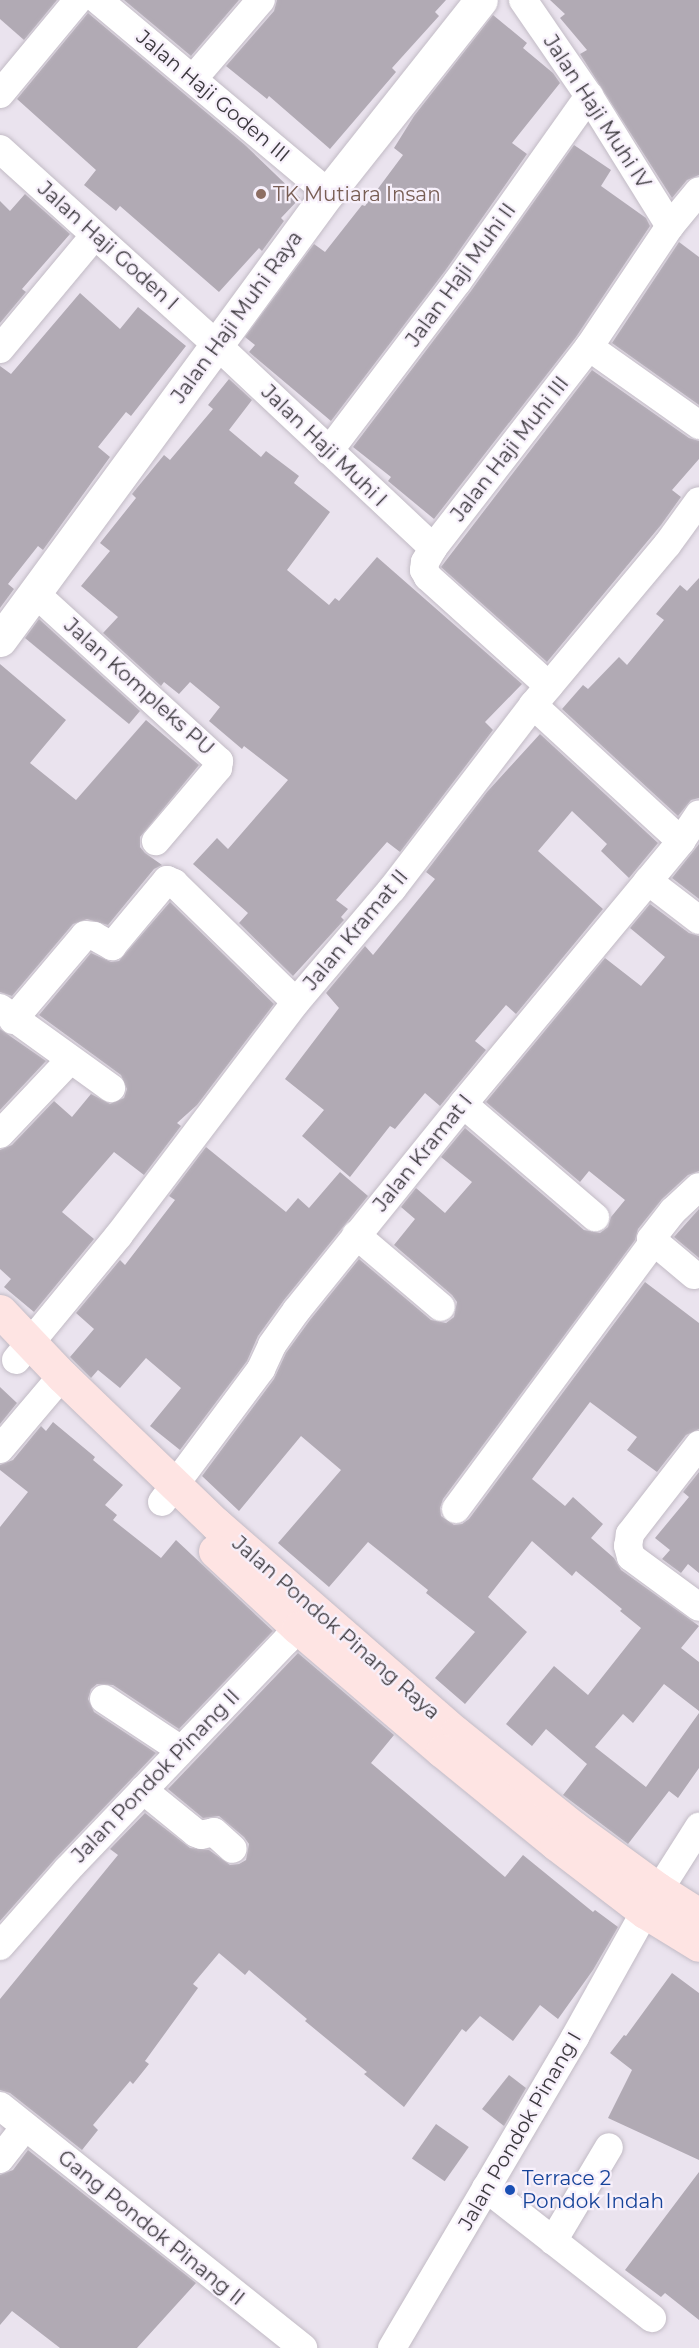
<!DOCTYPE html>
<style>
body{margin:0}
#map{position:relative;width:699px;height:2348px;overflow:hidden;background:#eae3ee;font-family:Montserrat,sans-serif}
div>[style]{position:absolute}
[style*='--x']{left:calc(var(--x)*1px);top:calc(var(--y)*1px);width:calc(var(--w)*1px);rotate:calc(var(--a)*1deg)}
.building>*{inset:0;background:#b1aab4;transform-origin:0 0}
.roads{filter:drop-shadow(0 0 2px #c2bbc5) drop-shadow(0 0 2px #c2bbc5)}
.minor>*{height:28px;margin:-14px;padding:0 14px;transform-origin:14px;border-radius:14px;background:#fff}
.tertiary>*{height:33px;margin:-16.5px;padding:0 16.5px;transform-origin:16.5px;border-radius:16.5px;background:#fff}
.secondary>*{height:33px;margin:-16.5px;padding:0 16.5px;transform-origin:16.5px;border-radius:16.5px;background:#fee4e3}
.dots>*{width:16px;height:16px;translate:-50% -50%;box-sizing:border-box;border:3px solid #f7f0fb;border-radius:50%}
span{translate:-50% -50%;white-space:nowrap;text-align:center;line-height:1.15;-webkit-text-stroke:4.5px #f7f0fb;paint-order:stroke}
.street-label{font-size:20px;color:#3b383d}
.education-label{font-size:20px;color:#785e54}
.left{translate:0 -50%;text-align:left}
.transit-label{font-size:20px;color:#164399}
</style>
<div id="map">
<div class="building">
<i style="clip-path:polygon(0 0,57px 0,24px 40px,0 19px)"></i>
<i style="clip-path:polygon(124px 0,239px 0,191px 56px)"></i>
<i style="clip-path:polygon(277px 0,446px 0,435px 12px,439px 16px,392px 68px,396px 72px,330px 149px,269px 96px,267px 99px,226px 66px,274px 11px)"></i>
<i style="clip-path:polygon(550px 0,699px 0,699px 175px,687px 180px,672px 198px,580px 54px,587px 50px,560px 18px,565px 14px)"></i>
<i style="clip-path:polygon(88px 13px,245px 145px,300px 198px,281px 218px,284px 221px,262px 251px,259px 248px,219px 292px,120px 206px,116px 211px,84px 185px,96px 170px,17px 99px)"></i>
<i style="clip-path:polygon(493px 15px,527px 43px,523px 48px,553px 73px,560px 83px,512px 143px,527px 154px,445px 271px,331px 421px,249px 352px,255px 345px,245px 337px,314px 244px,325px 252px,362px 205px,365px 206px,403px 155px,394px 148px,414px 116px)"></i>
<i style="clip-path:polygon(574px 145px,611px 170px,601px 186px,646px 218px,650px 226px,576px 337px,434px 519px,388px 481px,391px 477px,353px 447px,471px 291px)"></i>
<i style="clip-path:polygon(25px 194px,70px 234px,22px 289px,26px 292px,0 323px,0 201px,10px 211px)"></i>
<i style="clip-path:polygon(679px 242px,699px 257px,699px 405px,612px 343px)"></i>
<i style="clip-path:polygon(80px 293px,120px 329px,138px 307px,186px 346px,131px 416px,126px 412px,98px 447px,110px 457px,43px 550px,38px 546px,8px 584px,14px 589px,0 608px,0 366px,11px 374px)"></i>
<i style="clip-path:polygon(592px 370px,689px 438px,699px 441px,699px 459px,672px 490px,681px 497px,661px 525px,547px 662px,441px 567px)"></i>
<i style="clip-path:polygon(229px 379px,252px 400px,229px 430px,261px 457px,266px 451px,299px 476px,294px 483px,330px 512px,287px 570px,329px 605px,335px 598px,339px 601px,377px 557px,522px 684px,485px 722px,493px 730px,400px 852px,387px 842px,336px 900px,348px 909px,341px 917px,344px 920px,293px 976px,239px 923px,248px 913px,193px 864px,217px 838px,228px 849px,288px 780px,244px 746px,242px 749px,209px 721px,220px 707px,190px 682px,179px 694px,164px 682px,161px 686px,103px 633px,118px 617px,81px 586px,110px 551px,100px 543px,136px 498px,132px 494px,164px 455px,170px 460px,213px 409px,208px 405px)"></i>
<i style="clip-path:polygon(699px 578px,699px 798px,691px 800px,678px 816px,562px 709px,583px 685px,588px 689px,619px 657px,627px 665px,664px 620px,656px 614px,680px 585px,687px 591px)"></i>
<i style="clip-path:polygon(39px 619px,140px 711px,129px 724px,25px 638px)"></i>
<i style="clip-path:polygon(0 664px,66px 720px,30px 763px,76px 800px,146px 720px,199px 765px,140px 837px,140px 847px,145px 853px,162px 865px,154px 869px,108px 925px,87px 919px,73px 924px,12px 996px,0 992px)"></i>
<i style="clip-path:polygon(540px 734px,658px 843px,629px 878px,601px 851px,607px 844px,572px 811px,538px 851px,603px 909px,516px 1014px,506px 1005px,475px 1041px,486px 1050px,440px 1106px,425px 1093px,395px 1129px,390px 1126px,350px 1177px,302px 1136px,324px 1110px,285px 1079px,339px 1008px,326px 993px,365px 946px,373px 955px,435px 879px,426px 872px,487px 792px)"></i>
<i style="clip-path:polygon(699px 844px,699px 899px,672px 878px)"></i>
<i style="clip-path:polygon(170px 902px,274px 1004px,197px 1105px,177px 1123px,181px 1126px,144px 1175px,114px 1152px,62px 1212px,94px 1239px,34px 1312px,4px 1287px,11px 1279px,0 1269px,0 1150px,12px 1145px,54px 1101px,72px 1117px,91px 1094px,110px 1104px,124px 1098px,127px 1089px,121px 1075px,39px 1015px,91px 953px,111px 962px,119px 961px)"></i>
<i style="clip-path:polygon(650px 904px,689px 933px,699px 936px,699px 1171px,688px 1175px,662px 1199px,638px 1229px,635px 1240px,443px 1499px,440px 1508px,441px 1516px,454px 1525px,462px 1524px,469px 1519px,645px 1282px,699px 1323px,699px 1429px,686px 1435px,657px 1472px,627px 1450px,637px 1437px,590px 1402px,532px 1479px,565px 1506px,573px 1497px,603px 1524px,591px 1538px,614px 1558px,621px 1570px,699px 1626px,681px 1648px,699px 1662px,699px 1711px,664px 1684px,633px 1723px,623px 1714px,595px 1747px,646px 1787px,699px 1713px,699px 1768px,678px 1798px,669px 1791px,628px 1844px,563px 1795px,587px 1764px,546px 1729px,532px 1746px,506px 1724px,554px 1666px,588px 1695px,641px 1628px,620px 1611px,622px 1609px,576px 1571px,572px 1576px,532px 1541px,488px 1597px,527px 1632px,465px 1704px,435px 1678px,475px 1632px,426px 1593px,428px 1590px,368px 1542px,329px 1587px,278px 1543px,341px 1470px,301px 1436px,239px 1511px,202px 1476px,274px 1379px,286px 1353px,310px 1320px,359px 1259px,431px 1320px,446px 1323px,454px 1317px,457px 1302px,452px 1295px,394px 1245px,415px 1219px,401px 1207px,416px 1188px,445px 1213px,472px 1182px,441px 1157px,465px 1128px,584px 1230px,600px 1233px,608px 1227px,611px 1217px,625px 1200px,589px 1171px,580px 1182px,486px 1102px,605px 958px,641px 986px,665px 957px,630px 928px)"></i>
<i style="clip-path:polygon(0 1029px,46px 1061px,0 1110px)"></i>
<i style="clip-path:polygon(206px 1147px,286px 1212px,298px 1198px,309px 1208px,340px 1172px,368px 1196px,284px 1300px,258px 1336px,247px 1361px,180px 1450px,150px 1426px,181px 1388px,146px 1358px,120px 1388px,98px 1370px,91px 1378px,70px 1357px,94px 1329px,76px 1313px,120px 1260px,125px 1265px,175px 1200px,169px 1196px)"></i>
<i style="clip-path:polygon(699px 1209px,699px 1258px,674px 1237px)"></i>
<i style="clip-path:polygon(0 1387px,17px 1403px,0 1424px)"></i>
<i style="clip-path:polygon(53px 1422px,95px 1457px,93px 1460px,123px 1485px,105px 1505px,117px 1515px,113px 1520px,161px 1558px,176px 1540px,273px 1631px,179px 1729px,113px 1685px,97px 1684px,91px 1689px,88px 1699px,94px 1712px,156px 1753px,55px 1859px,0 1921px,0 1527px,28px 1492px,0 1470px,0 1465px,13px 1460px,41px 1426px,46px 1431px)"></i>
<i style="clip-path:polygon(699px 1472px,699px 1573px,688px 1564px,681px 1573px,662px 1559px,670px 1550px,655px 1538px,689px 1497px,683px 1492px)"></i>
<i style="clip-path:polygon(298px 1653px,394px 1735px,371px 1763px,505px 1877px,523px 1855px,593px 1912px,595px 1910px,618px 1927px,593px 1970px,558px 2019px,540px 2005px,513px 2041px,480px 2016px,466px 2032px,462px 2029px,404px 2107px,364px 2074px,367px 2072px,305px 2021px,307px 2019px,249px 1970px,245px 1975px,219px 1953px,193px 1984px,198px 1988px,145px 2061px,149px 2064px,133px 2084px,130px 2081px,93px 2125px,98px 2130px,82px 2150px,10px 2093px,0 2090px,0 1999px,118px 1855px,110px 1849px,145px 1813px,190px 1848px,209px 1850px,230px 1865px,239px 1864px,246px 1860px,249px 1844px,244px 1837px,219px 1816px,203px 1818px,168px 1789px)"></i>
<i style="clip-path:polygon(672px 1973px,699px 1993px,699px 2160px,608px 2118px,632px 2070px,610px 2053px,624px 2035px,626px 2036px)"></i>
<i style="clip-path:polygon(509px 2075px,526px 2088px,504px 2126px,482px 2109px)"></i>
<i style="left:436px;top:2124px;width:40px;height:42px;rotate:35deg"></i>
<i style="clip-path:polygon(28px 2150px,196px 2283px,137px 2348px,60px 2348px,12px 2311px,0 2325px,0 2175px,13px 2170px)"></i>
<i style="clip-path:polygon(699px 2172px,699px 2320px,665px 2293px,661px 2297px,625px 2270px)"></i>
</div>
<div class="roads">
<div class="minor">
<i style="--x:98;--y:0;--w:300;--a:40"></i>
<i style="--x:523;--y:0;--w:116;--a:55.5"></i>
<i style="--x:589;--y:96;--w:153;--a:58.1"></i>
<i style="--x:193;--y:79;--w:104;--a:-49.3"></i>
<i style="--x:0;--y:94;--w:122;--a:-50.3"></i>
<i style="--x:0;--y:149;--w:291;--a:42.1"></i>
<i style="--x:216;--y:344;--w:298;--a:43.2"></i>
<i style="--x:589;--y:347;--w:135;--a:35.3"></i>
<i style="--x:0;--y:349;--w:148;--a:-50.2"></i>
<i style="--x:329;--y:451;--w:213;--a:-52.8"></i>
<i style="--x:458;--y:281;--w:227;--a:-54.7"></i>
<i style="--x:36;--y:594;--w:248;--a:42.4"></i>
<i style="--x:219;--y:761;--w:7;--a:98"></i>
<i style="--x:218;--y:768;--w:96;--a:130.3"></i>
<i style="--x:549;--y:686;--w:163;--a:-138"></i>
<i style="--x:428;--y:577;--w:8;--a:-120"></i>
<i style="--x:424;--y:570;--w:8;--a:-83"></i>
<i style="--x:425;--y:562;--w:16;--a:-60"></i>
<i style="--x:433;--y:548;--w:254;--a:-52.2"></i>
<i style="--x:589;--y:347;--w:146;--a:-56.2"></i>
<i style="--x:670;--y:226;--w:45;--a:-50.4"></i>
<i style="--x:533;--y:705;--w:201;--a:42.6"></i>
<i style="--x:648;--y:881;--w:64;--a:37.4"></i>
<i style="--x:0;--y:1008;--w:137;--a:35.8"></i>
<i style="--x:13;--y:1020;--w:111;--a:-49.7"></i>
<i style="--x:85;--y:935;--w:9;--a:6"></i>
<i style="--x:94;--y:936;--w:21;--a:29"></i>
<i style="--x:112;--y:946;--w:86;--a:-50.2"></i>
<i style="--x:167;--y:880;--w:8;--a:23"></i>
<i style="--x:174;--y:883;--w:170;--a:44.3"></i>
<i style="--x:463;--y:1104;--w:174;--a:40.6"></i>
<i style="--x:0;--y:1134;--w:102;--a:-46.6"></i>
<i style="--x:356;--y:1235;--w:111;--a:40.3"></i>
<i style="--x:694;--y:1275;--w:56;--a:-140.1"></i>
<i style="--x:651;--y:1239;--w:36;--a:-52"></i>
<i style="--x:673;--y:1211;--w:35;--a:-43"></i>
<i style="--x:16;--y:1360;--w:162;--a:-50.5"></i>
<i style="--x:119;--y:1235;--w:293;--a:-52.8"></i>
<i style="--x:296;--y:1002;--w:148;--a:-49.7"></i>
<i style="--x:392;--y:889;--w:232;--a:-52.5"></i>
<i style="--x:533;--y:705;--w:209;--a:-50.1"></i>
<i style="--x:667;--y:545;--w:54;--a:-54"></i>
<i style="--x:699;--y:1445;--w:113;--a:127.8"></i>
<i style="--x:630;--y:1534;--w:12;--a:99"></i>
<i style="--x:628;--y:1546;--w:11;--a:75"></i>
<i style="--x:631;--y:1557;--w:84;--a:36.3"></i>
<i style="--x:0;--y:1449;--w:96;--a:-49.7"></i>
<i style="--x:162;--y:1502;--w:166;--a:-53.3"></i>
<i style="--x:261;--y:1369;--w:26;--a:-65"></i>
<i style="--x:272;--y:1345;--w:43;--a:-54.5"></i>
<i style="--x:297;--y:1310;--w:265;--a:-51.1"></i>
<i style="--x:463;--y:1104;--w:342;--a:-50.3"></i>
<i style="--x:681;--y:841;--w:32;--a:-56"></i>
<i style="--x:456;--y:1509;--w:331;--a:-53.5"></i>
<i style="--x:104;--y:1699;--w:92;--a:33.5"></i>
<i style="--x:143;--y:1790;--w:68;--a:39.1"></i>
<i style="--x:196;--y:1833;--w:5;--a:22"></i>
<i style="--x:201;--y:1835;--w:13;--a:-13"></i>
<i style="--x:214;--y:1832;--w:25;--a:42"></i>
<i style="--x:0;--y:1946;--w:101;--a:-48.6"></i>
<i style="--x:67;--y:1870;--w:317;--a:-46.3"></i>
<i style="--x:286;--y:1641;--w:38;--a:-51"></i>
<i style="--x:0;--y:2106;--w:388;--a:38.6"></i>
<i style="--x:0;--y:2159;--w:41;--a:-52"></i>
<i style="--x:486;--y:2188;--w:211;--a:38.1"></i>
<i style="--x:553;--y:2241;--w:109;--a:-59.2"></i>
<i style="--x:392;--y:2348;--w:361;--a:-59.5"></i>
<i style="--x:575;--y:2037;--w:143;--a:-60.8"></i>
<i style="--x:645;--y:1912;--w:101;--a:-57.6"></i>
</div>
<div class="tertiary">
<i style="--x:0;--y:640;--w:554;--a:-53.73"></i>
<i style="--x:328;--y:193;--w:246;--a:-51.6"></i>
</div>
<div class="secondary">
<i style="--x:0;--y:1311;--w:90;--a:46.4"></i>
<i style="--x:62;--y:1376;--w:214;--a:43.9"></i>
<i style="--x:216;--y:1524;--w:318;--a:41.1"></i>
<i style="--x:456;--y:1733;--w:150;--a:38.8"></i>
<i style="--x:573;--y:1827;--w:105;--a:36.1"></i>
<i style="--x:658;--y:1889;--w:49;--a:32.4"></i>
<i style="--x:215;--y:1551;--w:113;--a:42.9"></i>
<i style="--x:298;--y:1628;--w:189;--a:40.5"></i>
<i style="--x:442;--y:1751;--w:147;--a:39.2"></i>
<i style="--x:556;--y:1844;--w:112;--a:37.4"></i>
<i style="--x:645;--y:1912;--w:63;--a:31.4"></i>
</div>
</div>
<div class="dots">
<i style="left:261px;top:194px;background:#8d6e63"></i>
<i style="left:510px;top:2190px;background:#1a4fb4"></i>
</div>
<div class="street-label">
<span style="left:213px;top:96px;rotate:40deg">Jalan Haji Goden III</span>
<span style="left:597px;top:112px;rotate:57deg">Jalan Haji Muhi IV</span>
<span style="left:108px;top:246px;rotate:42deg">Jalan Haji Goden I</span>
<span style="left:461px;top:275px;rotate:-54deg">Jalan Haji Muhi II</span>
<span style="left:237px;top:317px;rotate:-54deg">Jalan Haji Muhi Raya</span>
<span style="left:324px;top:446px;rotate:44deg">Jalan Haji Muhi I</span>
<span style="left:510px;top:449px;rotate:-52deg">Jalan Haji Muhi III</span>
<span style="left:139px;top:687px;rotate:42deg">Jalan Kompleks PU</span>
<span style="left:356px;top:930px;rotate:-50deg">Jalan Kramat II</span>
<span style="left:423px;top:1153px;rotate:-51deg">Jalan Kramat I</span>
<span style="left:336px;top:1628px;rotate:41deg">Jalan Pondok Pinang Raya</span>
<span style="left:156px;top:1776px;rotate:-46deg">Jalan Pondok Pinang II</span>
<span style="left:520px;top:2131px;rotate:-60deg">Jalan Pondok Pinang I</span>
<span style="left:151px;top:2228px;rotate:39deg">Gang Pondok Pinang II</span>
</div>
<div class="education-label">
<span class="left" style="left:273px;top:194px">TK Mutiara Insan</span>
</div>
<div class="transit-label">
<span class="left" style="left:522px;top:2190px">Terrace 2<br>Pondok Indah</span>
</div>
</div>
